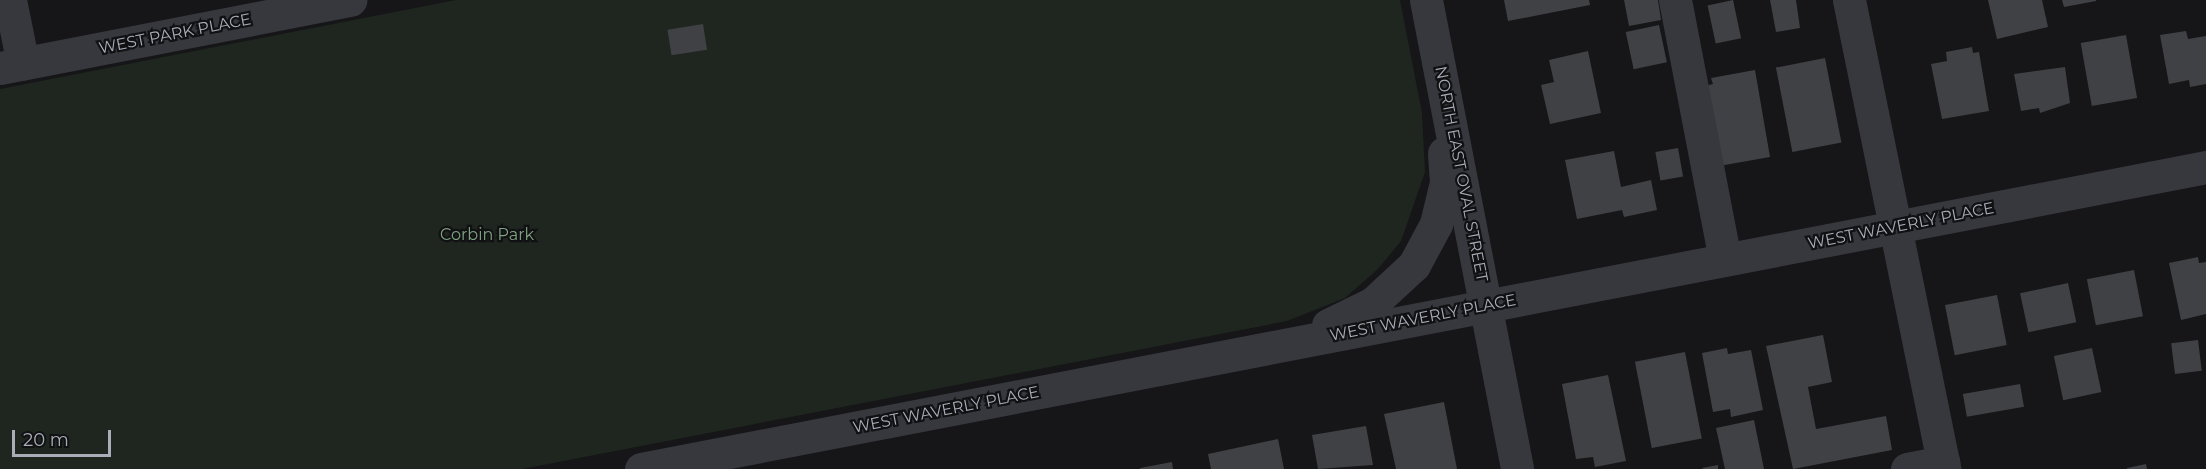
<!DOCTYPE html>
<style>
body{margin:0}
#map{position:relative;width:2206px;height:469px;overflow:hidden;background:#161618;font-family:Montserrat,sans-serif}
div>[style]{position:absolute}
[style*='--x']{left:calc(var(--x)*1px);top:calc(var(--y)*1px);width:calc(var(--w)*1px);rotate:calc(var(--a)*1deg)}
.green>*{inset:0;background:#1e261f}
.building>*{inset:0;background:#404145;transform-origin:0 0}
.minor>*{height:33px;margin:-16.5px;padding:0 16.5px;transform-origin:16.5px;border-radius:16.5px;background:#37383d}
span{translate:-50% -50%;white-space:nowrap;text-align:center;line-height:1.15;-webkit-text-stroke:4.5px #111113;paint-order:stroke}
.street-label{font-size:16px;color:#a8adb8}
.park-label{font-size:16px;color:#7fa381}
.scale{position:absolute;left:12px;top:430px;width:99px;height:27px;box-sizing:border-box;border:3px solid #a8adb8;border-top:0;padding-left:8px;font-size:18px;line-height:21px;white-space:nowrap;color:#a8adb8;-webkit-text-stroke:4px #111113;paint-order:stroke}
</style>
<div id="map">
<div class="green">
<i style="clip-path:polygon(456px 0,1400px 0,1422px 113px,1425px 172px,1401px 241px,1378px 269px,1345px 298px,1287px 321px,522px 469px,0 469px,0 89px)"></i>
</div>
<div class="building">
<i style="clip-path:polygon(1504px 0,1589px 0,1590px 5px,1508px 21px)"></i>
<i style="clip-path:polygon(1624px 0,1658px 0,1661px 20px,1629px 26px)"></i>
<i style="left:1733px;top:0;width:39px;height:26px;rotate:78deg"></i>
<i style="clip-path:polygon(1770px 0,1796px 0,1800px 28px,1776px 32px)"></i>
<i style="clip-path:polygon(1988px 0,2042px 0,2048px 27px,1997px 39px)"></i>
<i style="clip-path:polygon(2062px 0,2096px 0,2096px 1px,2064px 7px)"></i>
<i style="left:703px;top:24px;width:26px;height:36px;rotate:81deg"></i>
<i style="left:1659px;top:25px;width:38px;height:34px;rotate:78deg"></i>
<i style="clip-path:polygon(2186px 31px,2188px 39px,2206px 36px,2206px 84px,2190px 87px,2189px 80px,2169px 84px,2160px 35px)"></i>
<i style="left:2126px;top:35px;width:64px;height:46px;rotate:80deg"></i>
<i style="clip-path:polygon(1972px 47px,1973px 53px,1979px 52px,1989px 111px,1942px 119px,1931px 64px,1947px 61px,1946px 52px)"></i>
<i style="clip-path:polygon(1588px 51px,1601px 113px,1550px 124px,1541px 85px,1554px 82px,1549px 60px)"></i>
<i style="left:1825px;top:58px;width:86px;height:50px;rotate:79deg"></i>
<i style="clip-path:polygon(2065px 67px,2070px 103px,2040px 113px,2039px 108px,2021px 111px,2014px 74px)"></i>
<i style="clip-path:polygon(1755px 70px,1770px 157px,1719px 166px,1705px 86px,1713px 84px,1711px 78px)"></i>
<i style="left:1678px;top:148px;width:29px;height:23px;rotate:80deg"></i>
<i style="clip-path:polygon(1614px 151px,1621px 187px,1651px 180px,1657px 210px,1624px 217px,1622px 210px,1577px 219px,1565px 160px)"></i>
<i style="clip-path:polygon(2198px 257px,2199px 263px,2206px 262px,2206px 314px,2181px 320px,2169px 263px)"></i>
<i style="left:2134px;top:270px;width:47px;height:48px;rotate:79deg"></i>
<i style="left:2068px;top:283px;width:40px;height:49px;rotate:78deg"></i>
<i style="left:1997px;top:295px;width:51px;height:53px;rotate:79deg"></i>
<i style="clip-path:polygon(1823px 335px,1832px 382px,1808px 387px,1816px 429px,1886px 416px,1892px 450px,1793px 469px,1766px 346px)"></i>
<i style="left:2198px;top:340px;width:31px;height:27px;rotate:83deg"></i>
<i style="clip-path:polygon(1727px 348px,1728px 354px,1751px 350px,1763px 410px,1731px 417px,1730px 409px,1713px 412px,1702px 353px)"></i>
<i style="left:2092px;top:348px;width:45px;height:39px;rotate:78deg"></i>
<i style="left:1685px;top:352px;width:88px;height:51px;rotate:79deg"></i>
<i style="clip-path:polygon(1608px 375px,1626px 461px,1595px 467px,1593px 457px,1576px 459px,1562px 384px)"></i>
<i style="left:2020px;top:384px;width:23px;height:58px;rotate:80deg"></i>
<i style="clip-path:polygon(1444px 402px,1457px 469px,1396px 469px,1384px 414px)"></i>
<i style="clip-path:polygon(1754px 420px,1764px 469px,1725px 469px,1716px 428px)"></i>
<i style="clip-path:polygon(1366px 426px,1373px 465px,1318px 469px,1312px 435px)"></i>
<i style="clip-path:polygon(1278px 439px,1284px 469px,1211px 469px,1208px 454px)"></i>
<i style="clip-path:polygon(1172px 462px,1173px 469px,1140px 469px,1140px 468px)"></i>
<i style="clip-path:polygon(2146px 464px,2147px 469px,2127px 469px,2127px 468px)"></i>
<i style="clip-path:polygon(1718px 465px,1718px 469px,1703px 469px,1702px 468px)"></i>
</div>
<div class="minor">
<i style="--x:10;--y:0;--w:65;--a:78.5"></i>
<i style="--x:1426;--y:0;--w:478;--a:79"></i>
<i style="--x:1675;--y:0;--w:264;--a:79.1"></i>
<i style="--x:1849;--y:0;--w:479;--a:78.5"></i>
<i style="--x:0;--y:68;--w:357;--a:-11"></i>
<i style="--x:1328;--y:325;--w:50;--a:-26.1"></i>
<i style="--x:1373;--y:303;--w:56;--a:-42.8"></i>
<i style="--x:1414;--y:265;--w:47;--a:-61.8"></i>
<i style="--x:1436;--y:224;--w:43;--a:-76.6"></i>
<i style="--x:1446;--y:182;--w:29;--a:-94"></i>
<i style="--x:641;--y:469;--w:1594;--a:-10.92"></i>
<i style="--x:1907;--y:469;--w:37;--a:-11"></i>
</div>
<div class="street-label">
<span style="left:175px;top:34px;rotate:-11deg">WEST PARK PLACE</span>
<span style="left:1461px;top:174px;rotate:79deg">NORTH EAST OVAL STREET</span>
<span style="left:1901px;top:226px;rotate:-11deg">WEST WAVERLY PLACE</span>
<span style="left:1423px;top:318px;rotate:-11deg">WEST WAVERLY PLACE</span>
<span style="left:946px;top:410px;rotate:-11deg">WEST WAVERLY PLACE</span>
</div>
<div class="park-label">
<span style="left:487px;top:235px">Corbin Park</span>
</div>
<div class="scale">20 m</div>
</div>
